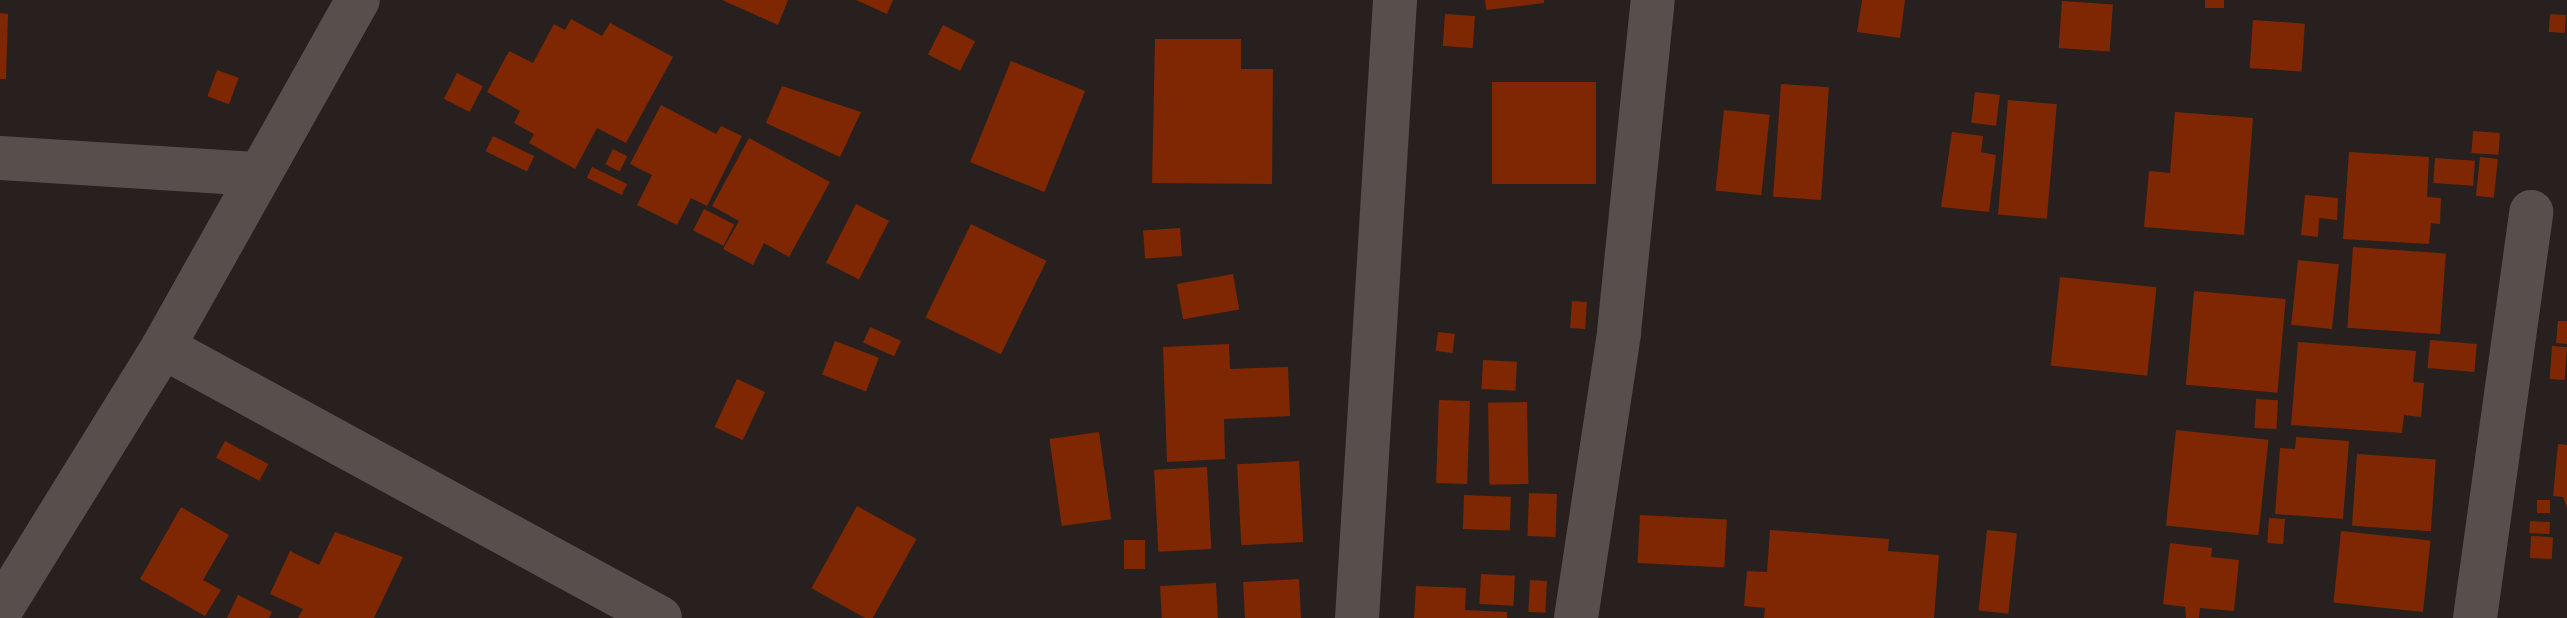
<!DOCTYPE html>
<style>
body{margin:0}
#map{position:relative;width:2567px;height:618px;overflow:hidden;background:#28201e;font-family:"DejaVu Sans",sans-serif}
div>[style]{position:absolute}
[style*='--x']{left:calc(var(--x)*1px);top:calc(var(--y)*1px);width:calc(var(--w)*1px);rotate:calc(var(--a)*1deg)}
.building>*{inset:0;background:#7e2702;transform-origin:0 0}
.minor>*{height:44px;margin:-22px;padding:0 22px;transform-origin:22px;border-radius:22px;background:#574f4c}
span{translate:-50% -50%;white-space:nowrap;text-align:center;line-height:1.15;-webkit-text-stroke:8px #1e1715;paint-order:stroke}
</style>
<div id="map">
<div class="building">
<i style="clip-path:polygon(722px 0,788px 0,778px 25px)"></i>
<i style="clip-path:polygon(856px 0,893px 0,887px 14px)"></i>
<i style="clip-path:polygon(1485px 0,1544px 0,1544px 3px,1486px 10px)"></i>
<i style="clip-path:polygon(1862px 0,1905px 0,1900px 38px,1857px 32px)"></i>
<i style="left:2205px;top:0;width:19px;height:8px"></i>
<i style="left:2062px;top:1px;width:51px;height:47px;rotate:4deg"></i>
<i style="clip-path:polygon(0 13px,8px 14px,6px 79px,0 79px)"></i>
<i style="left:1445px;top:14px;width:30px;height:32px;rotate:4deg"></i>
<i style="left:2550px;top:14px;width:16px;height:18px;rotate:4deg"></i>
<i style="clip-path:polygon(571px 19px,602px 36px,610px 23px,673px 57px,626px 143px,597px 128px,575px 169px,529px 143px,534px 134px,514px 123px,520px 111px,487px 92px,509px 51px,533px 63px,554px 24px,565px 30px)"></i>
<i style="left:2253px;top:20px;width:52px;height:48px;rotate:4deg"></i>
<i style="left:943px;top:25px;width:36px;height:33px;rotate:27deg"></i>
<i style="clip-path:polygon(1155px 39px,1241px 39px,1241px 69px,1273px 69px,1272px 184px,1152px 183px)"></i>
<i style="left:1011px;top:61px;width:80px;height:109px;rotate:22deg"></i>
<i style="left:217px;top:70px;width:23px;height:28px;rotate:20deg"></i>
<i style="left:457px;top:73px;width:29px;height:29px;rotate:27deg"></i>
<i style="left:1492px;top:82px;width:104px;height:102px"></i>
<i style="left:1781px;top:84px;width:48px;height:113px;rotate:4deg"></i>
<i style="clip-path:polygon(782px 86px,861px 112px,840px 157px,766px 123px)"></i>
<i style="left:1975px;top:92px;width:25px;height:31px;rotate:7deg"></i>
<i style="left:2008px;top:100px;width:49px;height:115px;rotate:5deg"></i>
<i style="clip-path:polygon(661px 105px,716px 134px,721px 126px,742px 136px,707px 206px,691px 198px,677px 225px,637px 205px,652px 175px,630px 164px)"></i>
<i style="left:1724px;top:110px;width:46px;height:81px;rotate:6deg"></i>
<i style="clip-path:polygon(2175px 112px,2253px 118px,2244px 235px,2144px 227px,2149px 171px,2170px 173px)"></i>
<i style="left:2473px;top:131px;width:27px;height:22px;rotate:4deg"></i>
<i style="clip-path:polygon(1952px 132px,1983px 136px,1981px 152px,1996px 155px,1989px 212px,1941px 207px)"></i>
<i style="left:493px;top:136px;width:46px;height:17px;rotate:26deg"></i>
<i style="clip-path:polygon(749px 138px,830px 182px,789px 257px,764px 243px,753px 265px,723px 249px,739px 221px,712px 206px)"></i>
<i style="left:613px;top:149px;width:16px;height:17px;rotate:27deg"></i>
<i style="clip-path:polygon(2349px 152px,2429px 157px,2427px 197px,2441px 198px,2440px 224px,2431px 223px,2429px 244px,2343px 239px)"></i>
<i style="left:2480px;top:157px;width:18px;height:39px;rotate:6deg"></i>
<i style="left:2435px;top:158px;width:40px;height:25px;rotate:4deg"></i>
<i style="left:592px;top:167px;width:39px;height:12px;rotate:26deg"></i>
<i style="clip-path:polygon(2305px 195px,2338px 198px,2337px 220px,2319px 218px,2318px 237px,2301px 235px)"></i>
<i style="left:856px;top:204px;width:37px;height:66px;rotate:27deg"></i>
<i style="left:704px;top:209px;width:34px;height:24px;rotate:27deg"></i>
<i style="left:971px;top:224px;width:84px;height:104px;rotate:26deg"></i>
<i style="left:1180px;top:228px;width:28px;height:37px;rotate:86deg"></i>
<i style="left:2353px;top:247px;width:93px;height:81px;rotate:4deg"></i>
<i style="left:2298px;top:260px;width:41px;height:65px;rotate:6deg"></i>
<i style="left:1233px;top:274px;width:36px;height:57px;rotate:80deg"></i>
<i style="left:2060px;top:277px;width:97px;height:89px;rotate:6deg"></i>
<i style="left:2194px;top:291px;width:92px;height:94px;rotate:5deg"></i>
<i style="left:1572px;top:301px;width:15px;height:27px;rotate:4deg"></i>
<i style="clip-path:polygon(2558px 321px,2567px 321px,2567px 344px,2556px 343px)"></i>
<i style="left:870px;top:327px;width:34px;height:17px;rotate:24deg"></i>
<i style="left:1438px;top:332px;width:17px;height:19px;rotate:7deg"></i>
<i style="left:2430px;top:340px;width:47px;height:28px;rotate:5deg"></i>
<i style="left:835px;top:341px;width:47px;height:36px;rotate:21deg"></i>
<i style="clip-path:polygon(2298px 342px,2416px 351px,2413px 382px,2424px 383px,2421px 417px,2404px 415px,2402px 433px,2291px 425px)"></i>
<i style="clip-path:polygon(1229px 344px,1230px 369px,1288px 367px,1290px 416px,1224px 419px,1225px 459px,1167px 462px,1163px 347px)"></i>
<i style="left:2552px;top:346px;width:15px;height:33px;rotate:4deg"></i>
<i style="left:1483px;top:360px;width:34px;height:29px;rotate:3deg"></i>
<i style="left:737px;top:379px;width:31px;height:53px;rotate:25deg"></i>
<i style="left:2256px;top:399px;width:22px;height:29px;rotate:3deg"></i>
<i style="left:1439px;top:400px;width:31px;height:83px;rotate:2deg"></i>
<i style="left:1527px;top:402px;width:82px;height:39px;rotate:89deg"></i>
<i style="left:2176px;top:430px;width:93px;height:96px;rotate:6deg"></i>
<i style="left:1099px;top:432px;width:88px;height:50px;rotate:82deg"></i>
<i style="clip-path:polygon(2296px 437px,2349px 441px,2343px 519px,2275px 514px,2280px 448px,2295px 449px)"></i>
<i style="left:225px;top:441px;width:49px;height:19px;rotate:28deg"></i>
<i style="clip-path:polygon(2558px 444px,2567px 445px,2567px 508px,2563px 497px,2553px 496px)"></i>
<i style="left:2357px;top:454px;width:79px;height:72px;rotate:4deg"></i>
<i style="left:1299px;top:461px;width:81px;height:62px;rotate:87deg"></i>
<i style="left:1207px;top:467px;width:82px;height:53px;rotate:87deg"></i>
<i style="left:1529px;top:493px;width:28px;height:43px;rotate:2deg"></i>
<i style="left:1464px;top:495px;width:47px;height:34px;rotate:2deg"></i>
<i style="left:2537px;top:500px;width:13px;height:13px"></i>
<i style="left:857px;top:506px;width:68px;height:94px;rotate:29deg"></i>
<i style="clip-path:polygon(181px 507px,229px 535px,203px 580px,221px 590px,205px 616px,140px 579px)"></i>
<i style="left:1640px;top:515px;width:87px;height:48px;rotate:3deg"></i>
<i style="left:2269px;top:518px;width:16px;height:25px;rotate:4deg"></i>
<i style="left:2530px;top:521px;width:20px;height:12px;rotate:3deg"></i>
<i style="clip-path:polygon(1770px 530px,1889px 539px,1888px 551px,1939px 555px,1934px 618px,1764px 618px,1765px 608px,1744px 606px,1747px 571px,1767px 572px)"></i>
<i style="left:1987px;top:530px;width:30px;height:81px;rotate:6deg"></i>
<i style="left:2341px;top:531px;width:90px;height:72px;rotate:6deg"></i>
<i style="clip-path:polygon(335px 532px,403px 557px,374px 618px,298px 618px,303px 609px,270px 594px,290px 551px,319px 565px)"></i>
<i style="left:2531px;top:536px;width:22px;height:22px;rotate:3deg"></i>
<i style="left:1124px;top:540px;width:21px;height:29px"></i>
<i style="clip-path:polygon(2170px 543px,2212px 548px,2211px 557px,2239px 560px,2234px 611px,2200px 608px,2199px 618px,2186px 618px,2185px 607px,2163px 604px)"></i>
<i style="left:1481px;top:574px;width:34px;height:30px;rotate:3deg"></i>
<i style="left:1299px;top:579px;width:39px;height:56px;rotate:87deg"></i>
<i style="left:1530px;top:580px;width:17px;height:32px;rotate:3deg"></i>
<i style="left:1216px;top:583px;width:35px;height:56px;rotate:87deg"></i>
<i style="clip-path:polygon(1416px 586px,1466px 588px,1465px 610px,1507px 612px,1507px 618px,1414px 618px)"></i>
<i style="clip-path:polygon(238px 595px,272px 612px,269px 618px,227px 618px)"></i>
</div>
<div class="minor">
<i style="--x:0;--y:158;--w:257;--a:3.6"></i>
<i style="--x:163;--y:347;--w:566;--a:28.6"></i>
<i style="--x:0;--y:611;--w:310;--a:-58.3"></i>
<i style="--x:163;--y:347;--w:398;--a:-60.7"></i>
<i style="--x:1357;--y:618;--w:619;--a:-86.48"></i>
<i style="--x:1576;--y:618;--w:289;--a:-81.4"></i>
<i style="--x:1619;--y:332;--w:334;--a:-84.2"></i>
<i style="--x:2475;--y:618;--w:410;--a:-82.1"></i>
</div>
</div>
